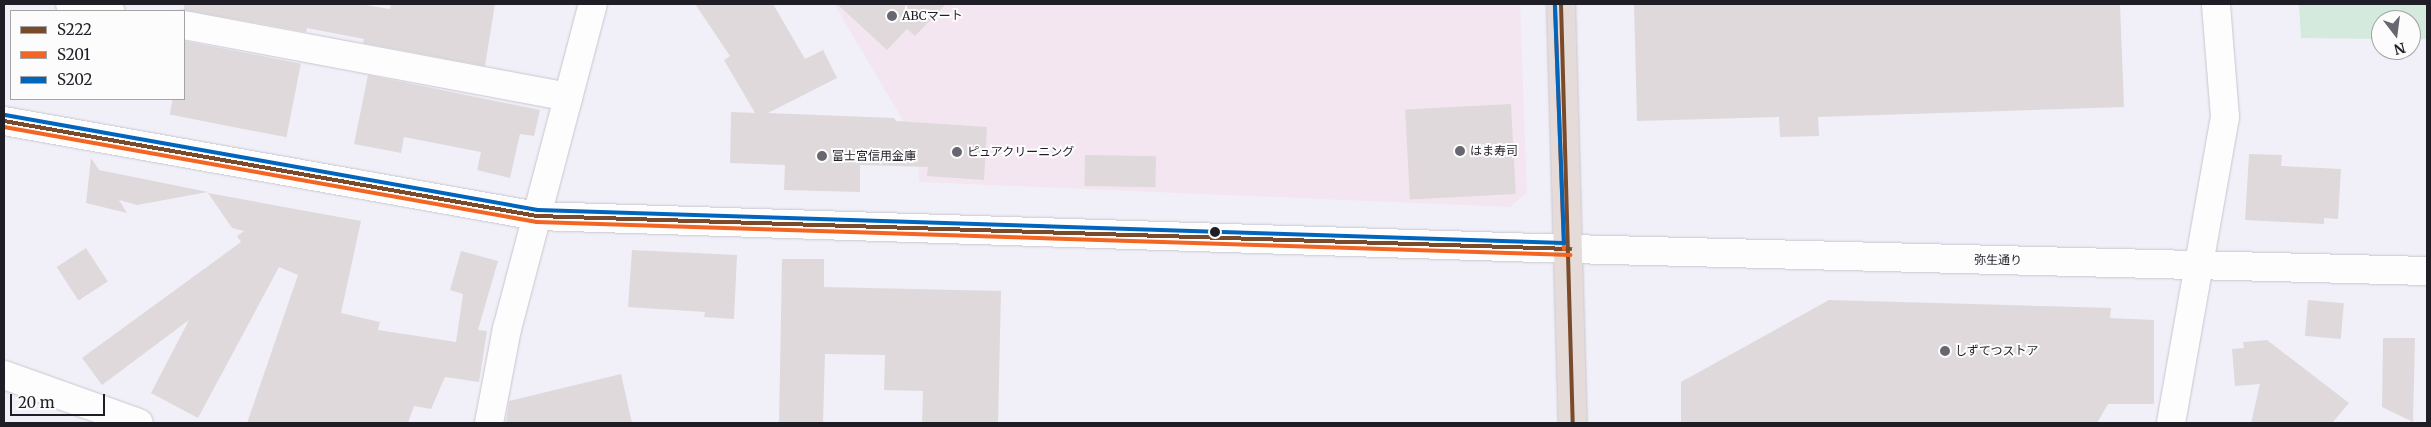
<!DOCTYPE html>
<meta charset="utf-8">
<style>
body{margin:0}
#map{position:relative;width:2431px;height:427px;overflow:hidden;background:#f1f0f8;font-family:Merriweather,"Noto Sans JP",serif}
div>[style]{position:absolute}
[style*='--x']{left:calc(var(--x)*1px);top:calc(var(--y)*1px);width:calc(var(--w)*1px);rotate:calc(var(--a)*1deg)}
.commercial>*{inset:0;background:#f3e6f0}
.green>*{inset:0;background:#d4eadc}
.building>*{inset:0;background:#dfd9db;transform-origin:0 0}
.roads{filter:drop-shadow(0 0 1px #c8c6cf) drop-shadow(0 0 1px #c8c6cf)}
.minor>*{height:28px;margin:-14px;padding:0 14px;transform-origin:14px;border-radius:14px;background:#fdfdfe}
.highway>*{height:28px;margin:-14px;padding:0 14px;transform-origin:14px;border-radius:14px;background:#e5dbd9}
.bus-1>*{height:4px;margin:-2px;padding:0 2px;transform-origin:2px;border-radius:2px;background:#7a4b2a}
.bus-2>*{height:4px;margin:-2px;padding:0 2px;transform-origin:2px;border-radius:2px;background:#f26522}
.bus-3>*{height:4px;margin:-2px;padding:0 2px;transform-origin:2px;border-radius:2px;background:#0065bd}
.dots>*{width:14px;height:14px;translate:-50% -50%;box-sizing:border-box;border:2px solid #fcfcfc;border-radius:50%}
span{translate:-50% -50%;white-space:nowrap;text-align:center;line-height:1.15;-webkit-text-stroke:4px #fcfcfc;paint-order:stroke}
.poi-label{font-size:12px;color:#1f1d25}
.left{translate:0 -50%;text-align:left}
.street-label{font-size:12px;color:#1f1d25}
.frame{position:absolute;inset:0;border:5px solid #1f1d25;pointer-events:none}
.legend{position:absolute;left:10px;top:10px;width:175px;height:90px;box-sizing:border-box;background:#fcfcfc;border:1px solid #a4a3a6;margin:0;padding:6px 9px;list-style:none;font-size:15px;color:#1f1d25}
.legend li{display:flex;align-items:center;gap:10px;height:25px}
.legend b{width:25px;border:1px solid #a4a3a6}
.north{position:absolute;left:2371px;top:10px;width:50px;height:50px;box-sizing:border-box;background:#fcfcfc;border:1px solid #a4a3a6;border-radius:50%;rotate:165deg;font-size:14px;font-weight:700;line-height:20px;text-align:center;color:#1f1d25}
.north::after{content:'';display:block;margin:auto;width:18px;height:22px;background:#68676f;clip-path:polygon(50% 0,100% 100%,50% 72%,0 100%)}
.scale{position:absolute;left:10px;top:394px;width:95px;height:22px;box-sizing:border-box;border:2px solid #1f1d25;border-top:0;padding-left:6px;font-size:15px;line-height:18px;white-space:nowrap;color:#1f1d25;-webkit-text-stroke:4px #fcfcfc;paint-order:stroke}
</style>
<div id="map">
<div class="commercial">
<i style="clip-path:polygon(834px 4px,1520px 4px,1527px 193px,1510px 207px,919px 182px,918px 146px)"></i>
</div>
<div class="green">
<i style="clip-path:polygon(2299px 4px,2427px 4px,2427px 39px,2411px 39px,2411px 20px,2381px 20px,2381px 39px,2301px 38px)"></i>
</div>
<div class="building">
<i style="clip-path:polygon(184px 4px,359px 4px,390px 9px,391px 4px,495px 4px,485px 66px,363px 43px,364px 39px,307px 28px,306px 32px,184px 10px)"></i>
<i style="clip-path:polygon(695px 4px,773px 4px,805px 59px,823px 50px,837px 78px,768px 113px,894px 118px,896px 121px,987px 127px,984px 180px,927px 176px,928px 167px,860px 165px,860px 192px,784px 190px,785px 165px,730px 163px,731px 112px,755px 113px,724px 60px,730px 56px)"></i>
<i style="clip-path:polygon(837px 4px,946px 4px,915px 36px,907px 29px,887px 50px)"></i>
<i style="clip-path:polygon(1634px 4px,2120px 4px,2124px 107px,1818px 117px,1819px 136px,1780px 137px,1779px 117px,1637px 121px)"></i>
<i style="left:184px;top:41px;width:119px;height:75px;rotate:11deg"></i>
<i style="clip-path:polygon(368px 75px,540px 110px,534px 136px,520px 134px,510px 178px,477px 170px,481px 152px,404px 137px,401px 153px,354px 144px)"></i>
<i style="left:1511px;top:104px;width:90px;height:106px;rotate:87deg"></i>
<i style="clip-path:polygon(2249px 154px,2282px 155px,2281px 166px,2341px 169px,2338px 219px,2324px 218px,2324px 224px,2245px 220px)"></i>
<i style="left:1085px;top:155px;width:71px;height:31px;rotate:1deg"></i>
<i style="clip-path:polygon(91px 158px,99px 170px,208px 192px,137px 205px,119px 200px,127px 213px,86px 203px)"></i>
<i style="clip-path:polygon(208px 193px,361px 221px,341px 313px,380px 322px,378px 330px,456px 342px,463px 294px,450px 290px,461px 251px,498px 261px,478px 330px,487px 331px,479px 382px,445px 377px,431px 409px,414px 406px,408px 423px,247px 423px,298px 275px,279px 267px,198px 418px,151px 393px,189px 320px,102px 385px,82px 358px,241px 242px,237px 236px,244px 231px,232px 228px)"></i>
<i style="left:86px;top:248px;width:40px;height:35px;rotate:57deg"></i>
<i style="clip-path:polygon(632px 250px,737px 255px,734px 319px,704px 317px,705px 312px,628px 307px)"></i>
<i style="clip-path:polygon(782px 259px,824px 259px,824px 287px,1001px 291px,998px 423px,922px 423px,923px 391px,884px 390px,885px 355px,825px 354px,823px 423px,779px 423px)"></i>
<i style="clip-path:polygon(1829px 300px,2111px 308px,2110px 318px,2154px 320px,2154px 404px,2108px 404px,2097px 423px,1681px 423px,1681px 382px)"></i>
<i style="left:2308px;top:300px;width:36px;height:36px;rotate:5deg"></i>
<i style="clip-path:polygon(2383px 338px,2415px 338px,2413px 422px,2382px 407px)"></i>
<i style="clip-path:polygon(2267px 340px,2349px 403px,2332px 423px,2251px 423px,2260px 384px,2235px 386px,2232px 349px,2244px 348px,2243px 342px)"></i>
<i style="clip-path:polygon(621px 374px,632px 423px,506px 423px,509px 401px)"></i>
</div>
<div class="roads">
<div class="minor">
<i style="--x:70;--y:4;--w:41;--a:9.9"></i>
<i style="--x:184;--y:25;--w:391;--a:10.6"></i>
<i style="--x:4;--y:121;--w:541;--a:10.11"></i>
<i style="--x:537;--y:216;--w:1034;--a:1.83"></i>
<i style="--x:1570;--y:249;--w:857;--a:1.47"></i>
<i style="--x:4;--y:375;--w:143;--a:19.6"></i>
<i style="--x:489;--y:423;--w:96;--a:-79.2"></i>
<i style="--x:507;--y:329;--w:336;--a:-75.2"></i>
<i style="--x:2171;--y:423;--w:311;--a:-80"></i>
<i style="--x:2225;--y:117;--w:113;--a:-94.6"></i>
</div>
<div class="highway">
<i style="--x:1561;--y:4;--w:419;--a:88.4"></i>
</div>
</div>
<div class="bus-1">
<i style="--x:1561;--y:4;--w:419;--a:88.4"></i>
<i style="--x:4;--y:121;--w:541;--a:10.11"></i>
<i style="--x:537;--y:216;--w:1034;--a:1.83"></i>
</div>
<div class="bus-2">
<i style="--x:1555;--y:4;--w:245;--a:87.9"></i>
<i style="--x:4;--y:127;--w:541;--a:10.11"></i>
<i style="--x:537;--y:222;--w:1034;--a:1.83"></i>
</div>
<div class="bus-3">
<i style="--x:5;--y:115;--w:541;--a:10.11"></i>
<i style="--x:538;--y:210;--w:1027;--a:1.84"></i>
<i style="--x:1564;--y:243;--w:239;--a:-92.2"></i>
</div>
<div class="dots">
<i style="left:892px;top:16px;background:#68676f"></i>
<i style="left:1460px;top:151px;background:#68676f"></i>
<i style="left:957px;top:152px;background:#68676f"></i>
<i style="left:822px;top:156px;background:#68676f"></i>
<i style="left:1215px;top:232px;background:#1f1d25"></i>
<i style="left:1945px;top:351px;background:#68676f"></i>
</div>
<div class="poi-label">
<span class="left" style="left:902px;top:16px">ABCマート</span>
<span class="left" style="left:1470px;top:151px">はま寿司</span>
<span class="left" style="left:967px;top:152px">ピュアクリーニング</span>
<span class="left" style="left:832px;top:156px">富士宮信用金庫</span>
<span class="left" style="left:1955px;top:351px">しずてつストア</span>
</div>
<div class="street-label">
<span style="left:1998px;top:260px;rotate:1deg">弥生通り</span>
</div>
<div class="frame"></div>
<ul class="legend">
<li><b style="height:6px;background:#7a4b2a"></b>S222</li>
<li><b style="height:6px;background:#f26522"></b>S201</li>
<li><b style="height:6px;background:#0065bd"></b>S202</li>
</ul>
<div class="north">N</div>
<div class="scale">20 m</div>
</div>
